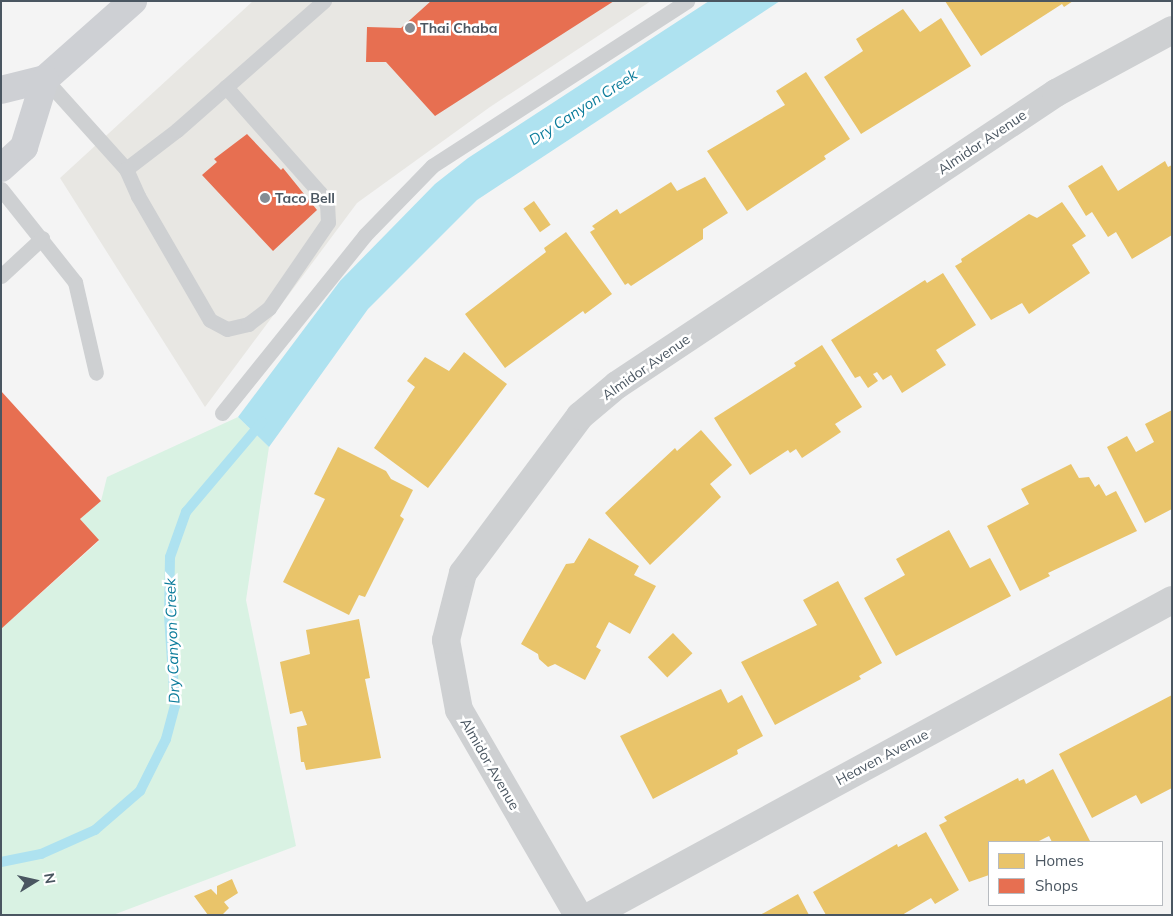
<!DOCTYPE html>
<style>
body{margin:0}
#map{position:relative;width:1173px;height:916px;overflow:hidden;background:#f4f4f4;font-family:Mulish,sans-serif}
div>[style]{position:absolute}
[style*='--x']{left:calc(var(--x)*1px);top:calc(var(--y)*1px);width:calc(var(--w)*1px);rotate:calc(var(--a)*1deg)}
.commercial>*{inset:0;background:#e8e7e3}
.green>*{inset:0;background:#d9f2e3}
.water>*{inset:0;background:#aee2f0}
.homes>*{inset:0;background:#e9c46a;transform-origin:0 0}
.shops>*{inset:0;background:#e76f51}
.stream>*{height:10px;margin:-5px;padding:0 5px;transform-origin:5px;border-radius:5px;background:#aee2f0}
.service>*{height:15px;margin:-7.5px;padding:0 7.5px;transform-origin:7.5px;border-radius:7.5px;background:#ced0d2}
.minor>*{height:28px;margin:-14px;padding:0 14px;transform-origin:14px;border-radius:14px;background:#ced0d2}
.secondary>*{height:28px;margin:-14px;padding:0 14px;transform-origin:14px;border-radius:14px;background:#ced0d4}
.dots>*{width:14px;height:14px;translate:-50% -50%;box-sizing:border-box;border:2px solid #fff;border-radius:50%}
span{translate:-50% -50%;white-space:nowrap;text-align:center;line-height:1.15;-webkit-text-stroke:5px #fff;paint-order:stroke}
.poi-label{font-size:14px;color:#4a5661;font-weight:700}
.left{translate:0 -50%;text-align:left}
.street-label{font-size:14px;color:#4a5661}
.water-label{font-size:15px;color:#0c7c9b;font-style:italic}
.frame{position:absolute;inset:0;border:2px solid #4a5661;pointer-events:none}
.legend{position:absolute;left:988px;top:841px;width:175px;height:65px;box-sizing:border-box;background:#fff;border:1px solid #b7bbc0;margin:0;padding:6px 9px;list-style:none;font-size:15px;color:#4a5661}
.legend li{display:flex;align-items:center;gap:10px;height:25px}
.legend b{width:25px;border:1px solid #b7bbc0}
.north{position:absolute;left:10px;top:856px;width:50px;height:50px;-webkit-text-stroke:4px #fff;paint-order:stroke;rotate:80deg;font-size:14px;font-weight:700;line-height:20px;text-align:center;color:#4a5661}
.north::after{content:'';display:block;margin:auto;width:18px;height:22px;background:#4a5661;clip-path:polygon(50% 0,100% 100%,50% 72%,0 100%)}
</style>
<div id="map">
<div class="commercial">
<i style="clip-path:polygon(253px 1px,651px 1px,490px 107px,357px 203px,205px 407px,60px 178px)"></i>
</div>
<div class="green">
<i style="clip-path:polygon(238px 417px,269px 447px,246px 600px,296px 846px,113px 915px,1px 915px,1px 629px,99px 541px,80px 519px,101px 501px,107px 477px)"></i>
</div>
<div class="water">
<i style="clip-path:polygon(709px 1px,780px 1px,477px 200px,368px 309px,269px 447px,238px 417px,340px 281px,435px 184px,468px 158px)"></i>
</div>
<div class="homes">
<i style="clip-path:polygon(945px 1px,1073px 1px,1064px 7px,1062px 4px,981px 56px)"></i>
<i style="clip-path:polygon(903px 9px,920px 32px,941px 18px,971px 66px,861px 134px,824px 77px,863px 51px,856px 39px)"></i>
<i style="clip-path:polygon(806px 72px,850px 139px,824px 156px,826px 159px,747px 211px,707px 151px,785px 105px,776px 91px)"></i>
<i style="clip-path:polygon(1165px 161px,1168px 167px,1172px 165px,1172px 235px,1132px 259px,1116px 232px,1108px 237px,1092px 212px,1086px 216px,1068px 186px,1102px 165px,1118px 191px)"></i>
<i style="clip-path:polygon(705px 177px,728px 213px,703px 229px,703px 239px,631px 286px,628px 283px,625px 285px,590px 232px,595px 229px,592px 226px,617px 209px,620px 214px,671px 182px,677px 191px)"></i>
<i style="left:534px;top:201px;width:29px;height:13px;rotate:55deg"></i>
<i style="clip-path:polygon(1062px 202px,1086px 236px,1072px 245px,1090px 273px,1029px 314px,1022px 303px,991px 320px,955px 266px,962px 262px,961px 259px,1029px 214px,1037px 218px)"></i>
<i style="clip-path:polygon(566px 232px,612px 294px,585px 314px,583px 311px,505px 368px,465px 314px,546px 252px,544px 248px)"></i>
<i style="clip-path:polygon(943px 273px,976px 325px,936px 350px,946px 365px,902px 393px,891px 375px,883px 380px,877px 372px,873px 374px,878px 381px,868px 388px,860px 376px,855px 378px,831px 340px,925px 280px,927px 283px)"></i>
<i style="clip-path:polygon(822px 345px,862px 407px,835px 424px,841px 432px,802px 458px,796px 449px,790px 453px,788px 450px,750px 475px,714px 418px,796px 366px,794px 363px)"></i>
<i style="clip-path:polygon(464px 352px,507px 384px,428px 488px,374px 448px,415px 387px,407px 381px,425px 357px,449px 371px)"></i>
<i style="clip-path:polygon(1172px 410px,1172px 509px,1145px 523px,1107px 447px,1127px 436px,1136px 452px,1154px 442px,1145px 424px)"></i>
<i style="clip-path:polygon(701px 430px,732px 465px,710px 484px,721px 497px,650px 565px,605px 513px,675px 448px,677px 451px)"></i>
<i style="clip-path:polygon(338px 447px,386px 471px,391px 479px,413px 490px,400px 516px,404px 519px,365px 597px,359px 595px,349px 615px,283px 582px,325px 499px,314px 494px)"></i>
<i style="clip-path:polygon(1071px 464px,1079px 478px,1089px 477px,1095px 487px,1099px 484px,1106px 496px,1116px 491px,1137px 531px,1048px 573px,1050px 576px,1020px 591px,987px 526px,1029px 504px,1021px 489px)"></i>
<i style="clip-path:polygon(949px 530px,970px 568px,990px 558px,1011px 596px,896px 656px,864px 598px,905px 575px,896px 559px)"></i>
<i style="clip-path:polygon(589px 538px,639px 566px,634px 575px,656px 586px,630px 634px,609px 622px,596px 647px,601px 650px,585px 680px,555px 664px,548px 667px,539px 659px,538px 654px,521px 644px,566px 564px,574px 563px)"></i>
<i style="clip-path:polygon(838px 581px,882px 663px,859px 676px,861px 679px,775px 725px,741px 662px,817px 625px,803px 600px)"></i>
<i style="clip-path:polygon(359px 619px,370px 678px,365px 679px,381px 758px,306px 770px,304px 762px,301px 762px,297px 727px,307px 725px,302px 711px,290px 714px,280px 662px,310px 654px,306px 630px)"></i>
<i style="left:673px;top:633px;width:28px;height:35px;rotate:46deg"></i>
<i style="clip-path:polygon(721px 689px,728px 703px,742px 695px,763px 736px,737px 750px,738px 754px,653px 799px,620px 736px)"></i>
<i style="clip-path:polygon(1172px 695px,1172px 788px,1141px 804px,1136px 795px,1092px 818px,1059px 754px)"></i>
<i style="clip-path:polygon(1053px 769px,1090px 841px,1052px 842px,1049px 836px,1037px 842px,989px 842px,989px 875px,969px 882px,939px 825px,947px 821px,944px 817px,1018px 778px,1019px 781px,1024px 779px,1026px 784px)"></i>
<i style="clip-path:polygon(926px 832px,959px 890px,935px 904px,931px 898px,902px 915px,826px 915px,813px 892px,897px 844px,898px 847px)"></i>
<i style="clip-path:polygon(232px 879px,238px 893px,224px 902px,229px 908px,222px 915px,208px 915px,194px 896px,211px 889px,217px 895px,217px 886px)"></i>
<i style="clip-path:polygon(798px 894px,809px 915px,760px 915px)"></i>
</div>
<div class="shops">
<i style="clip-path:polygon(431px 1px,614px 1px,435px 116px,386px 62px,366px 62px,367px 27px,401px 28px)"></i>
<i style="clip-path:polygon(247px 134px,281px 170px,283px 168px,317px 210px,273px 251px,202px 175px,217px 162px,214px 159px)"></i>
<i style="clip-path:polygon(1px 391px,101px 501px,80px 519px,99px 540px,1px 629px)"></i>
</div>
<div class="stream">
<i style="--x:1;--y:862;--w:41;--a:-11.3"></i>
<i style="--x:41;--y:854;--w:59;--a:-24"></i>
<i style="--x:95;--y:830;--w:60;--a:-40.9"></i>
<i style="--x:140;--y:791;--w:58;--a:-63.4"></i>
<i style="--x:166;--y:739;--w:34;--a:-75"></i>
<i style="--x:175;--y:706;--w:91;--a:-93.8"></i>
<i style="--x:169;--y:615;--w:58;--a:-89"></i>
<i style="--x:170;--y:557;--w:48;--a:-70.4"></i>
<i style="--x:186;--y:512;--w:118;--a:-49.8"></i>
</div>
<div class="service">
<i style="--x:45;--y:79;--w:121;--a:48"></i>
<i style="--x:126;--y:169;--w:64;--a:-37.4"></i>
<i style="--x:177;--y:130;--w:196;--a:-41.3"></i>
<i style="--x:126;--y:169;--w:30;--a:66"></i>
<i style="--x:138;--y:196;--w:143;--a:59.9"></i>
<i style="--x:210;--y:320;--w:19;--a:28"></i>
<i style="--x:227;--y:329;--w:22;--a:-13"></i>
<i style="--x:248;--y:324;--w:26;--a:-37"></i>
<i style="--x:269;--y:308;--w:104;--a:-55.5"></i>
<i style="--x:328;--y:222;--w:17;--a:-93"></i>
<i style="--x:327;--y:205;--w:14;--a:-120"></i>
<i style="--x:320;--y:193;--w:142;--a:-131.6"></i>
<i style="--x:1;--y:189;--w:119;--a:51.5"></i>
<i style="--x:75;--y:282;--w:93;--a:77"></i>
<i style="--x:1;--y:276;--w:56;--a:-42.8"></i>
<i style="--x:222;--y:413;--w:228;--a:-51.2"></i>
<i style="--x:365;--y:235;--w:96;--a:-45.8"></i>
<i style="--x:432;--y:166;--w:304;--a:-32.9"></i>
</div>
<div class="minor">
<i style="--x:578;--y:915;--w:237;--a:-120.1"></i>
<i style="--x:459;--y:710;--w:71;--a:-100.5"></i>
<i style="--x:446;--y:640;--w:69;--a:-75.8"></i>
<i style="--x:463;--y:573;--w:196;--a:-53.3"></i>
<i style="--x:580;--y:416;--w:48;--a:-40"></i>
<i style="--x:617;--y:385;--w:527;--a:-33.63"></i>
<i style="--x:1056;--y:93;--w:132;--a:-28.5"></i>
<i style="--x:592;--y:915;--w:660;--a:-28.51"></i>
</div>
<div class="secondary">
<i style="--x:1;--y:90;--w:45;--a:-14"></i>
<i style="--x:45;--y:79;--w:118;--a:-41.6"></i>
<i style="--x:1;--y:168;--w:31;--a:-42"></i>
<i style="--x:24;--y:147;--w:71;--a:-72.8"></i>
</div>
<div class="dots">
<i style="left:410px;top:28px;background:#868d94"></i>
<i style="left:265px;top:198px;background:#868d94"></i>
</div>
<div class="poi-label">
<span class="left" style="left:420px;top:28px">Thai Chaba</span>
<span class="left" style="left:275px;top:198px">Taco Bell</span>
</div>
<div class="street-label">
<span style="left:982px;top:142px;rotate:-34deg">Almidor Avenue</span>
<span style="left:646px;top:367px;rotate:-35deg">Almidor Avenue</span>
<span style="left:882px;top:757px;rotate:-28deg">Heaven Avenue</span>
<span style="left:490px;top:764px;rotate:60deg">Almidor Avenue</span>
</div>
<div class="water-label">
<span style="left:583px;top:107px;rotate:-33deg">Dry Canyon Creek</span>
<span style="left:172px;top:641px;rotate:-92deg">Dry Canyon Creek</span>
</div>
<div class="frame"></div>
<ul class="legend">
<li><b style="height:14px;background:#e9c46a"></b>Homes</li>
<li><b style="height:14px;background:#e76f51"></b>Shops</li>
</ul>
<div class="north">N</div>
</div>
